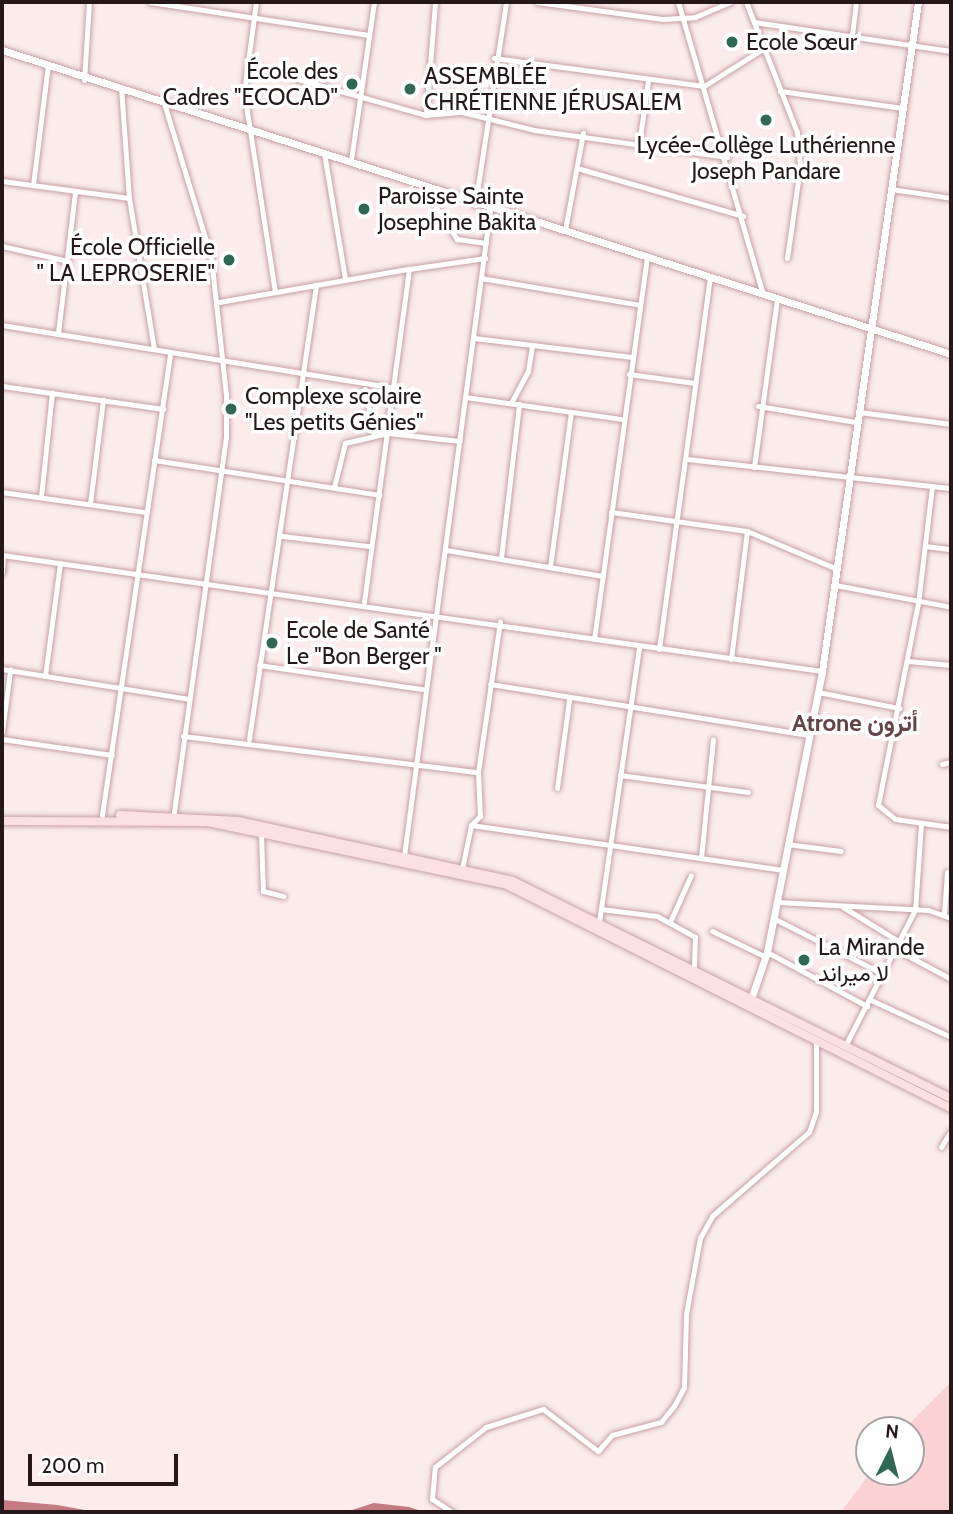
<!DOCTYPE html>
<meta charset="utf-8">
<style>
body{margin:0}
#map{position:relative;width:953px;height:1514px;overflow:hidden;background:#fbebeb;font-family:Cabin,Vazirmatn,sans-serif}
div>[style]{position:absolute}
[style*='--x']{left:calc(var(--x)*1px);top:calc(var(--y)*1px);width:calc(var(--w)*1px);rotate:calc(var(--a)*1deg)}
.green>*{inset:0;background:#fcd1d4}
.water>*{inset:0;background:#c47a81}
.roads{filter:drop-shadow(0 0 2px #c7a0a3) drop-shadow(0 0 2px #c7a0a3)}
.minor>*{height:5px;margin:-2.5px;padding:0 2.5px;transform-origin:2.5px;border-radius:2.5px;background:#fff}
.tertiary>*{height:7px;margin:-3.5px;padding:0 3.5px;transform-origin:3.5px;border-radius:3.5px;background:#fff}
.secondary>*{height:8px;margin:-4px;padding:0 4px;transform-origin:4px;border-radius:4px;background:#fde0e2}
.dots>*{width:19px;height:19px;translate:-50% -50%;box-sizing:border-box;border:4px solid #fff;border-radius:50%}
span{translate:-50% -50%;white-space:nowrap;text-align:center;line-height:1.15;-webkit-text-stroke:7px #fff;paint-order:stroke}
.poi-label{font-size:23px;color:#261819}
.left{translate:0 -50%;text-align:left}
.right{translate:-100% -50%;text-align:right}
.neighbourhood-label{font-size:24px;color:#644345;font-weight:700}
.frame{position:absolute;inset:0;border:4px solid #261819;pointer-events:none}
.north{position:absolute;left:855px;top:1416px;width:70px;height:70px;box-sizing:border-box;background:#fff;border:2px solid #a8a3a3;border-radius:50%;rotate:6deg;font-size:19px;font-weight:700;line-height:28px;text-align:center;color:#261819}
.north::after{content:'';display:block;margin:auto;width:24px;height:32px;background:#306951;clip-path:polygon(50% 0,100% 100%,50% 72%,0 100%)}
.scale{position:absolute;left:28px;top:1454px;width:150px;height:32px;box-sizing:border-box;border:4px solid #261819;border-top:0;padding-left:9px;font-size:21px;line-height:24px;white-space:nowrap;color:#261819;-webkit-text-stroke:5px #fff;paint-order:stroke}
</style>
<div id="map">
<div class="green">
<i style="clip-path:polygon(951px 1382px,951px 1512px,841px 1512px,871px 1472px,911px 1472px,911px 1430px,903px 1430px)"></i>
</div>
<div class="water">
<i style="clip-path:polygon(2px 1500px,57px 1505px,96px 1512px,2px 1512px)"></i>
<i style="clip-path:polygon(374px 1503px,409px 1507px,424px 1512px,346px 1512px)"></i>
</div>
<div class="roads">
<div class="minor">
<i style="--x:150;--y:2;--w:221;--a:8.6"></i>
<i style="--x:256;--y:2;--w:91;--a:97.6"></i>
<i style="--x:244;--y:92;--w:202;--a:81.2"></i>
<i style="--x:537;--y:2;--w:126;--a:7.7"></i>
<i style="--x:662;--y:19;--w:33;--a:-3"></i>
<i style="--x:695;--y:17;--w:39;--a:-23"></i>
<i style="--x:678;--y:2;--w:304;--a:73.8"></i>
<i style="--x:746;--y:2;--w:140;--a:68.6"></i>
<i style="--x:797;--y:132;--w:35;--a:85"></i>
<i style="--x:800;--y:167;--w:92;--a:98.1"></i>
<i style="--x:754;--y:22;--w:199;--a:8.4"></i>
<i style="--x:852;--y:35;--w:33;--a:-83"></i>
<i style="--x:494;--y:58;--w:212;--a:7.6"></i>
<i style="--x:704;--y:86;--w:71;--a:-32.3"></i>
<i style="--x:248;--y:65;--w:185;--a:15.7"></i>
<i style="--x:426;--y:115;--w:36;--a:-5"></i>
<i style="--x:462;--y:112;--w:74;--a:14"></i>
<i style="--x:534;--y:130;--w:195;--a:8"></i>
<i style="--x:84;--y:80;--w:78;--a:-86.3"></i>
<i style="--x:121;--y:87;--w:111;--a:85.9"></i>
<i style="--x:129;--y:198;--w:153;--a:80.6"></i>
<i style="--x:780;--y:91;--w:124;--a:7.9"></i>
<i style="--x:163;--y:100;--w:164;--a:73"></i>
<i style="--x:211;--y:257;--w:138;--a:83.8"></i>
<i style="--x:226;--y:394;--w:43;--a:90"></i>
<i style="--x:226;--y:437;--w:387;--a:97.9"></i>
<i style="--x:426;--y:115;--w:113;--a:-85.4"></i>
<i style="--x:639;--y:144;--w:64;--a:-81.9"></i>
<i style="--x:324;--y:153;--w:128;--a:80.5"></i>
<i style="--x:351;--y:160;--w:160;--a:-81.7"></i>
<i style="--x:577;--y:168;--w:173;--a:16.1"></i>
<i style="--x:2;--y:181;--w:128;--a:7.6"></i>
<i style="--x:33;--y:185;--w:121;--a:-82.9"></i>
<i style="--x:422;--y:186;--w:64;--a:56.6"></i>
<i style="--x:457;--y:239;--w:29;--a:8"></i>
<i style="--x:891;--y:189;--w:61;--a:8.5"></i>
<i style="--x:475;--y:205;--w:205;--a:-81.3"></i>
<i style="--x:565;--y:230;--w:99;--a:-79.5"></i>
<i style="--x:2;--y:246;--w:68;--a:12.8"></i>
<i style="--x:409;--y:269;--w:77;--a:-8.2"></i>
<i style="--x:481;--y:278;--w:161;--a:9.6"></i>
<i style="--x:219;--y:302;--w:193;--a:-9.9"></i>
<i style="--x:409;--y:269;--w:336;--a:97.7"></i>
<i style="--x:2;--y:325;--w:397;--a:9.1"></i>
<i style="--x:58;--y:333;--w:142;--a:-83.1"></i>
<i style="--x:474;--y:338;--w:159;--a:6.9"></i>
<i style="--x:629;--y:374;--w:66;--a:7.9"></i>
<i style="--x:2;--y:386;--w:163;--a:8.1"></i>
<i style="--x:365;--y:389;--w:48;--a:79.2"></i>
<i style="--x:465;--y:397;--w:159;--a:8"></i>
<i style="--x:511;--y:403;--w:36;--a:-62"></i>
<i style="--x:528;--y:371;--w:26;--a:-81"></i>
<i style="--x:758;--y:406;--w:99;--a:9.3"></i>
<i style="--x:859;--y:412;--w:93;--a:7.4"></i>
<i style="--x:687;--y:459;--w:266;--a:6.3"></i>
<i style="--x:154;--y:460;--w:228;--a:8.8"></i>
<i style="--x:754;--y:467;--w:171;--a:-82.2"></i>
<i style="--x:932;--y:486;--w:118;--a:96.8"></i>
<i style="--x:918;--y:603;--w:206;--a:101.2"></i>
<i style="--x:878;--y:805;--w:22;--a:39"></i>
<i style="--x:895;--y:819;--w:57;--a:8.1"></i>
<i style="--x:334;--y:487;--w:45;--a:-76"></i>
<i style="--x:345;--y:443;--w:44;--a:-13.1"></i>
<i style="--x:388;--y:433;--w:72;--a:6.3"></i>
<i style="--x:2;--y:492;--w:144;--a:8"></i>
<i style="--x:41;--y:497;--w:105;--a:-84"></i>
<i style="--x:90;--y:504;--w:105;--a:-82.9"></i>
<i style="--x:611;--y:512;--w:137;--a:8"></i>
<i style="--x:747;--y:531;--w:98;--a:22.9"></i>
<i style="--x:282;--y:536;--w:88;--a:6.6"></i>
<i style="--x:925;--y:546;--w:26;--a:7"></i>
<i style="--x:446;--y:550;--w:159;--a:9.4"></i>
<i style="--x:2;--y:555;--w:828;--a:8.05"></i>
<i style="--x:501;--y:558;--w:155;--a:-83.3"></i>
<i style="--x:550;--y:567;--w:156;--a:-82.3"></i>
<i style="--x:2;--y:572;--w:17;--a:-87"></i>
<i style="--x:835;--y:585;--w:118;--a:10.7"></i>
<i style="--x:594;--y:639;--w:387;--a:-82.1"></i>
<i style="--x:659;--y:649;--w:375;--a:-82.2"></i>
<i style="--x:731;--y:659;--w:129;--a:-82.9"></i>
<i style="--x:908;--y:661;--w:43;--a:5.3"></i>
<i style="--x:259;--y:665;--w:165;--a:8.4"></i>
<i style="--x:2;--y:669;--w:189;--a:9.1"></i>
<i style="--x:45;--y:676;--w:114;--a:-82.4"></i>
<i style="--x:490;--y:684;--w:321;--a:9.1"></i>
<i style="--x:818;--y:692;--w:83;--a:11.2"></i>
<i style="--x:2;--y:732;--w:63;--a:-82.6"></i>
<i style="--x:183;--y:736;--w:297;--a:7"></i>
<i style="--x:2;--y:739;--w:111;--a:8.3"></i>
<i style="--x:249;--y:739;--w:459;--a:-81.6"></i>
<i style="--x:942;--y:764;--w:9;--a:-13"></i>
<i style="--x:620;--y:775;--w:129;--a:7.6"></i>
<i style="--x:557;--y:788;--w:89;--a:-82.2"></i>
<i style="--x:102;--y:815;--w:468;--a:-81.6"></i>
<i style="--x:471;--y:825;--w:314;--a:8.2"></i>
<i style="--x:261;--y:832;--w:59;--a:88.1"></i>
<i style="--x:263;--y:891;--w:21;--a:14"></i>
<i style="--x:787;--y:844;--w:54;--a:7.4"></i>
<i style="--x:404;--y:856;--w:652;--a:-82.42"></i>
<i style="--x:701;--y:858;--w:119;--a:-84.2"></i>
<i style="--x:462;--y:869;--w:45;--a:-78.4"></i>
<i style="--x:471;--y:825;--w:13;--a:-45"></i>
<i style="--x:480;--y:816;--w:44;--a:-92.6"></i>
<i style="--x:478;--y:772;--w:152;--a:-81.7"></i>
<i style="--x:777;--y:902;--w:151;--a:3"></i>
<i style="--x:928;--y:910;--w:24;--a:19"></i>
<i style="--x:843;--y:907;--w:67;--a:31.6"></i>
<i style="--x:601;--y:909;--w:56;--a:7.1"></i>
<i style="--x:657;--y:916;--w:43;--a:28.9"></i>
<i style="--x:695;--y:937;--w:33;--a:92"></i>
<i style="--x:944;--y:914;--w:42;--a:-85.9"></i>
<i style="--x:773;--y:918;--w:123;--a:27"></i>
<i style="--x:599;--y:922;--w:278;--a:-81.7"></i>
<i style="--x:670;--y:922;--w:51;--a:-65.9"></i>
<i style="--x:712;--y:931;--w:60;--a:25.7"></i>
<i style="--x:897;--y:950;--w:61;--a:28.2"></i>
<i style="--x:767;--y:952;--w:114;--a:28.4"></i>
<i style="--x:871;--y:1000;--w:88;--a:24.8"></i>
<i style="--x:845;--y:1046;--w:153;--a:-62.8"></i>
<i style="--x:915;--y:910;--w:85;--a:-86"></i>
<i style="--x:941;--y:1147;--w:19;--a:-58"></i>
<i style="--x:452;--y:1512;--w:24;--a:-147"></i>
<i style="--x:432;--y:1499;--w:32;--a:-85"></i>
<i style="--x:435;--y:1467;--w:65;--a:-38.1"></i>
<i style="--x:486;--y:1427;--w:60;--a:-17.5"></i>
<i style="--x:543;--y:1409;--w:69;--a:37.4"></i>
<i style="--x:598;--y:1451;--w:21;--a:-49"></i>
<i style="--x:612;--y:1435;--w:51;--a:-14.9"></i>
<i style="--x:661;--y:1422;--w:21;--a:-51"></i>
<i style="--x:674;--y:1406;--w:21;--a:-62"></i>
<i style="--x:684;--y:1387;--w:73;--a:-88.4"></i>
<i style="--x:686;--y:1314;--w:77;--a:-79.6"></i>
<i style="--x:700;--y:1238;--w:25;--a:-61"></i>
<i style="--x:712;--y:1216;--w:128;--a:-40.9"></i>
<i style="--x:809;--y:1132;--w:21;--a:-71"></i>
<i style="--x:816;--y:1112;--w:72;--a:-90"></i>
</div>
<div class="tertiary">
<i style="--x:2;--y:50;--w:997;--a:17.76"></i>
<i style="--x:750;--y:1002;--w:53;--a:-71.2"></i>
<i style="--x:767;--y:952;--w:286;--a:-78.9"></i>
<i style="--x:822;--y:671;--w:676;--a:-81.83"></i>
</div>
<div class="secondary">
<i style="--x:120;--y:815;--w:118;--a:2.9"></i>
<i style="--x:238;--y:821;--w:281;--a:12.3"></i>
<i style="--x:513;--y:881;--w:489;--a:26.4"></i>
<i style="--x:2;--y:821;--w:205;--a:0.3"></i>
<i style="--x:207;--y:822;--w:304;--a:11.8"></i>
<i style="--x:505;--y:884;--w:499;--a:26.7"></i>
</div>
</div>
<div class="dots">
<i style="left:732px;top:42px;background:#306951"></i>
<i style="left:352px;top:84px;background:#306951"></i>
<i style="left:410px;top:89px;background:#306951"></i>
<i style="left:766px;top:120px;background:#306951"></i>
<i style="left:364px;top:209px;background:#306951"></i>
<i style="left:229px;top:260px;background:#306951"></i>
<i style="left:231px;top:409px;background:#306951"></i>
<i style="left:272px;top:643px;background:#306951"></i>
<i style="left:804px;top:960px;background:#306951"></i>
</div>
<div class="poi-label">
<span class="left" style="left:746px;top:42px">Ecole Sœur</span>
<span class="right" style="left:338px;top:84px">École des<br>Cadres "ECOCAD"</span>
<span class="left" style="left:424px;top:89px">ASSEMBLÉE<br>CHRÉTIENNE JÉRUSALEM</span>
<span style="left:766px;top:158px">Lycée-Collège Luthérienne<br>Joseph Pandare</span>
<span class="left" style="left:378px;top:209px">Paroisse Sainte<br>Josephine Bakita</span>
<span class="right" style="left:215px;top:260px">École Officielle<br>" LA LEPROSERIE"</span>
<span class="left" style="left:245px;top:409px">Complexe scolaire<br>"Les petits Génies"</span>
<span class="left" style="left:286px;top:643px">Ecole de Santé<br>Le "Bon Berger "</span>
<span class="left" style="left:818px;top:960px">La Mirande<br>لا ميراند</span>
</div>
<div class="neighbourhood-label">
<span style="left:855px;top:723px">Atrone أترون</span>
</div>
<div class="frame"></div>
<div class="north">N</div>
<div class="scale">200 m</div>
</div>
